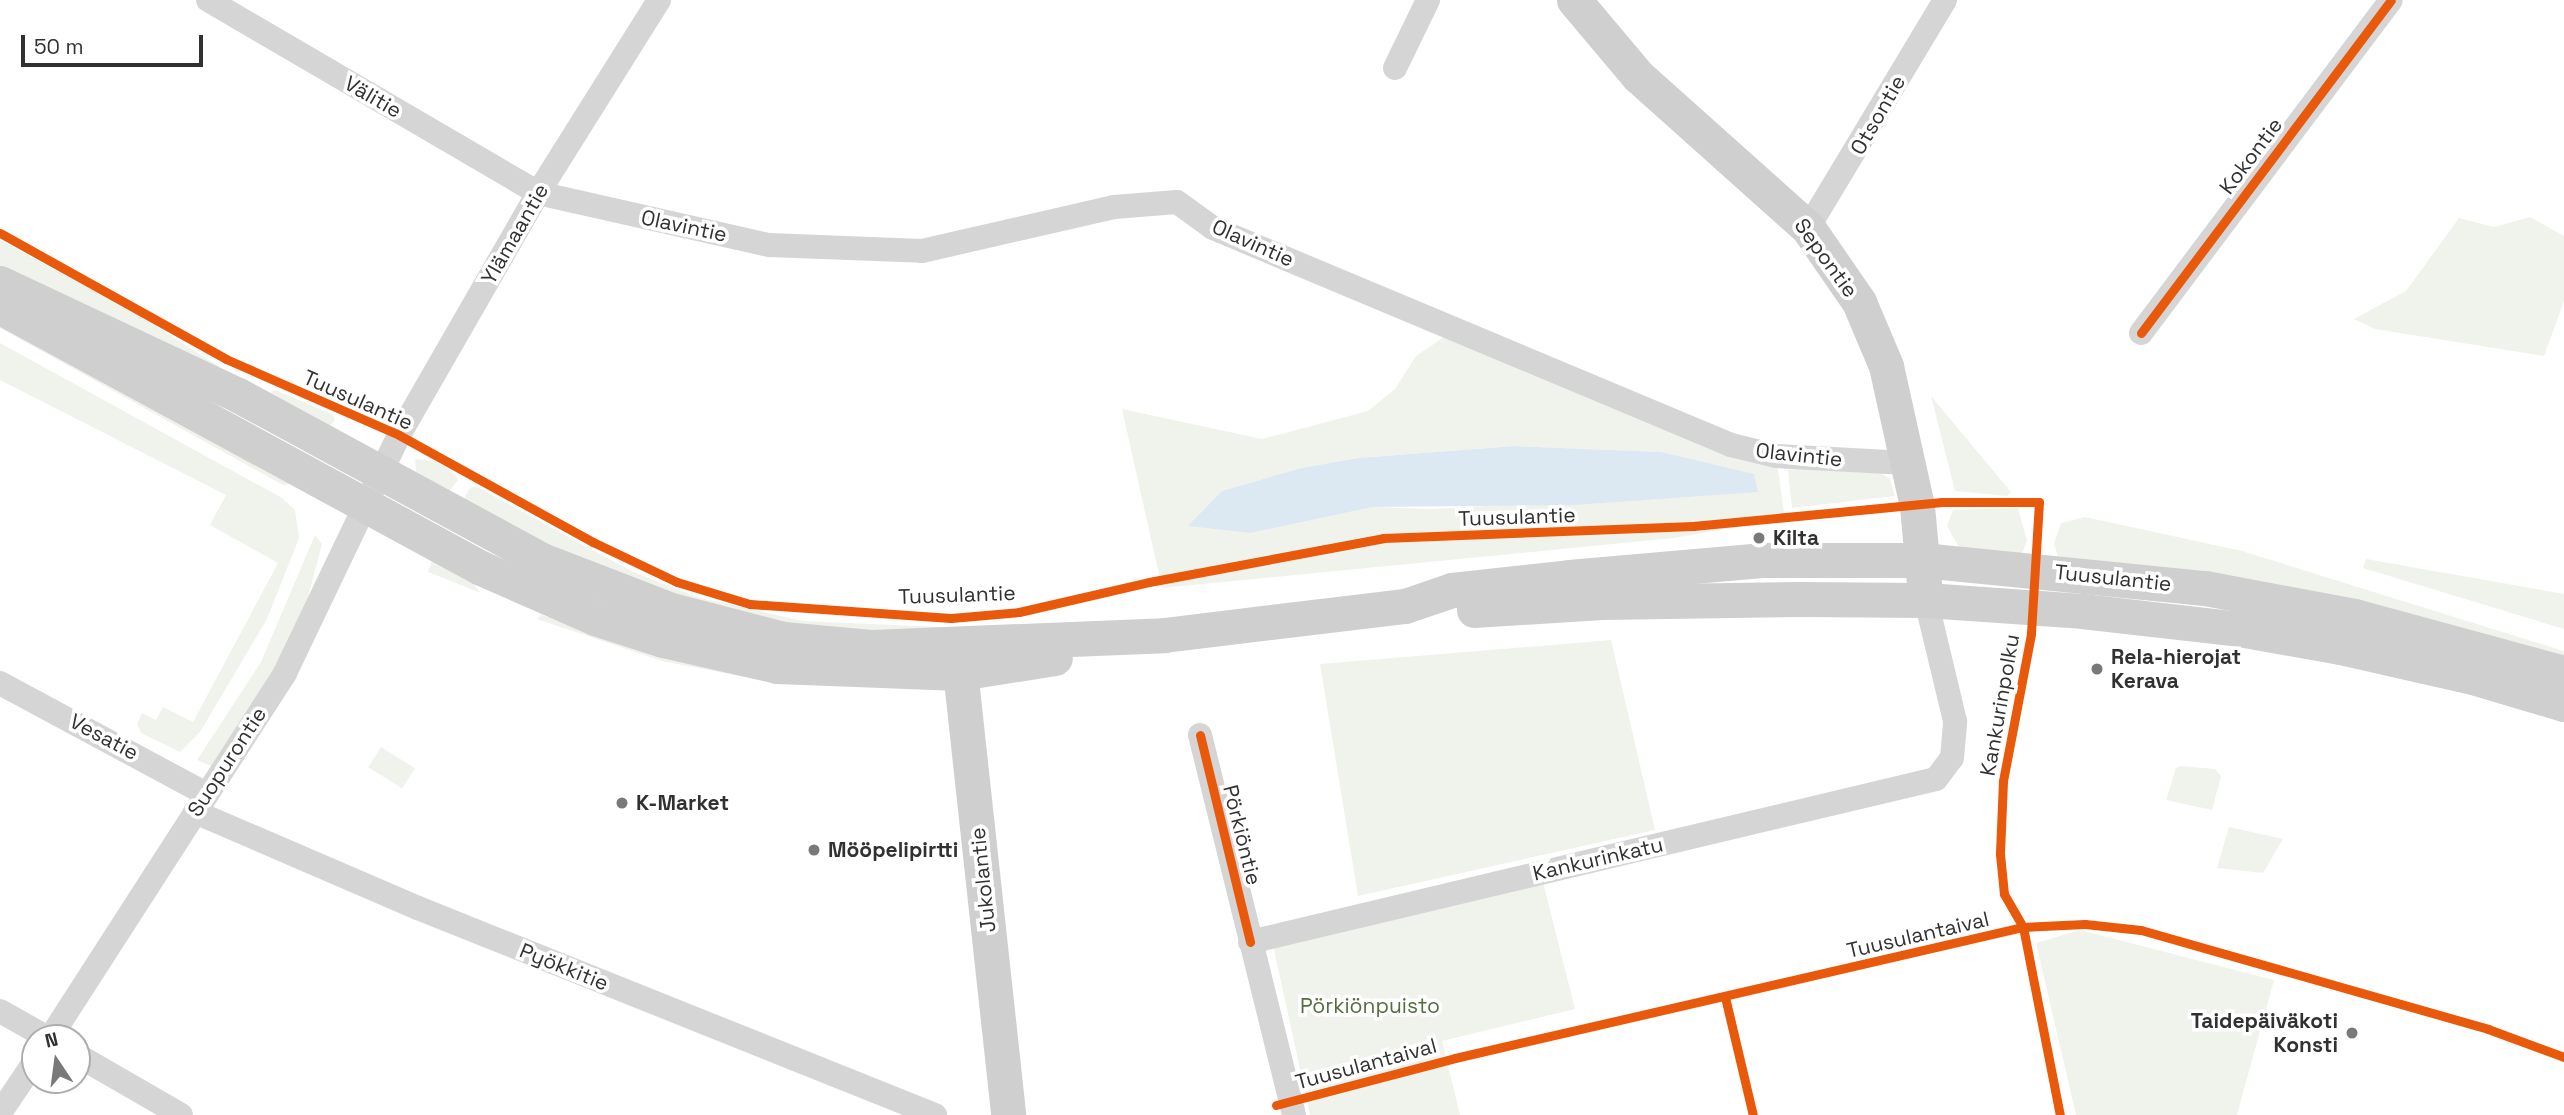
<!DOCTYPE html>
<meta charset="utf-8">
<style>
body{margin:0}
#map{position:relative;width:2564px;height:1115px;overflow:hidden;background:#fff;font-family:"Space Grotesk",sans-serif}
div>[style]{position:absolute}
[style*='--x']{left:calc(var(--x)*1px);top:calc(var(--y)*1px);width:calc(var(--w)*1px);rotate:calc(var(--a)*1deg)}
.green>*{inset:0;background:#f0f3ec;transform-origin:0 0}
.water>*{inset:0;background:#dce9f2}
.street>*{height:24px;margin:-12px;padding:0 12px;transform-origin:12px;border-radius:12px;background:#d5d5d5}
.secondary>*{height:35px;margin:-17.5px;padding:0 17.5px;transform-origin:17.5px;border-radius:17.5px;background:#cfcfcf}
.cycleway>*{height:9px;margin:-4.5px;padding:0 4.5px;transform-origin:4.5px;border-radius:4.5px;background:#e8590c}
.dots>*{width:19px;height:19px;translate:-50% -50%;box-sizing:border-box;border:4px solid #fff;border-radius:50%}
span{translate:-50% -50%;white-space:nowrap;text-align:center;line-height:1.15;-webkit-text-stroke:7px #fff;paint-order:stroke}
.street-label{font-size:21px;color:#313131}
.poi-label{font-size:21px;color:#313131;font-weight:700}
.left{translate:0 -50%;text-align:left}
.right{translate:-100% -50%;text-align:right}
.park-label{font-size:21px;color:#536d3f}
.north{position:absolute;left:21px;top:1024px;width:70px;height:70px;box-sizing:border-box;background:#fff;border:2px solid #adadad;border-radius:50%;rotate:347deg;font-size:19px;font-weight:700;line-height:28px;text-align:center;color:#313131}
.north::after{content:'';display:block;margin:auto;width:24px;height:32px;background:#797979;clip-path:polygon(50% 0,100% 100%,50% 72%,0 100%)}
.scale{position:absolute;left:21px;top:35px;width:182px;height:32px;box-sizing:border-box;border:4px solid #313131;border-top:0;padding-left:9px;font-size:21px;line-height:24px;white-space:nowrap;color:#313131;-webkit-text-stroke:5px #fff;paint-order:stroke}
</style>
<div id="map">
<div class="green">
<i style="clip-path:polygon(2530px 217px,2564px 236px,2564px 301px,2544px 356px,2375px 329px,2354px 319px,2406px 291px,2459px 218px,2494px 227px)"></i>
<i style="clip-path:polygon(0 240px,140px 316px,223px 369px,0 268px)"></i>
<i style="clip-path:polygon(0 317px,291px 484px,283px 485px,0 328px)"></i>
<i style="clip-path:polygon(evenodd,1444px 337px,1776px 456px,1785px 519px,1674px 538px,1162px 588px,1122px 409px,1262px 439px,1368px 411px,1395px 389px,1416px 356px,1444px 337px,1514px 446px,1661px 452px,1758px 491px,1431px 509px,1373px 507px,1251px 533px,1223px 491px,1301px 468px,1358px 458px,1514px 446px)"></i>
<i style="clip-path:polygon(0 343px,282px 498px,295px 510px,299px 538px,267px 619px,200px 732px,180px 752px,141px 733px,137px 724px,142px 713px,156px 720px,163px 707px,193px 722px,278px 563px,210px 525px,226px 495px,0 380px)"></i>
<i style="clip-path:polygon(275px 390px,332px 414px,335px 420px,328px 428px,270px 393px)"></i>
<i style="clip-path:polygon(1931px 396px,2011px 492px,2007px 496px,1955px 491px)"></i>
<i style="clip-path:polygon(415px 459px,435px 461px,455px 474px,458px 480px,445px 497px,416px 472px)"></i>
<i style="clip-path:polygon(1846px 464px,1872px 467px,1890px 479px,1895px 496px,1792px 508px,1788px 470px)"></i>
<i style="clip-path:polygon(476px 486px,631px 571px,700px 598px,803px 621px,940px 627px,934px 634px,799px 627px,696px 605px,460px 507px,469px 489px)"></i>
<i style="clip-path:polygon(2018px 508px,2027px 541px,2019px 561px,1959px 547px,1947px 526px,1953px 510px)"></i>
<i style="clip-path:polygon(2085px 517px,2242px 551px,2564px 651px,2564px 664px,2059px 560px,2054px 544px,2061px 523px)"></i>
<i style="clip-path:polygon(315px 535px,322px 544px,302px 620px,274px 672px,211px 766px,197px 760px,261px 662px)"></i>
<i style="clip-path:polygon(433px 558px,469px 579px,481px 593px,428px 572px)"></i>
<i style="clip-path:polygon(2366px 559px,2564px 594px,2564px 629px,2363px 568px)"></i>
<i style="clip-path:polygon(541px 615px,740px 670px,745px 677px,662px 661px,537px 619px)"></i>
<i style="clip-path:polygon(1611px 640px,1655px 830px,1358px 896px,1320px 664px)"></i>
<i style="left:381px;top:747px;width:40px;height:24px;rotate:32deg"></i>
<i style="clip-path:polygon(2181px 766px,2215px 769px,2221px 776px,2212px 810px,2166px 800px,2176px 768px)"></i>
<i style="clip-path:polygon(2229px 827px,2283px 839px,2263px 873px,2217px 868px)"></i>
<i style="clip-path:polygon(1543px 882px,1575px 1009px,1442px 1041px,1460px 1115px,1310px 1115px,1273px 945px)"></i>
<i style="clip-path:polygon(2080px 930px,2274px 980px,2237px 1115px,2076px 1115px,2036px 943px)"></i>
</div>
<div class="water">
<i style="clip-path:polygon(1514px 446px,1661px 452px,1754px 474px,1758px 492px,1574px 505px,1373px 507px,1251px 533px,1188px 526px,1222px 491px,1301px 468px,1358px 458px)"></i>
</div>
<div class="street">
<i style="--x:208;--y:0;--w:382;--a:30.3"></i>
<i style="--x:538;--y:193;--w:237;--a:12.7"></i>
<i style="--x:769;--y:245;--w:153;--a:2.2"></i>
<i style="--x:922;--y:251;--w:197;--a:-12.9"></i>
<i style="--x:1114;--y:207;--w:63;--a:-4.5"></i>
<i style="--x:1177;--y:202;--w:44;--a:35.8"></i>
<i style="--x:1213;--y:228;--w:562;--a:22.73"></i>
<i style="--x:1731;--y:445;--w:46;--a:13.7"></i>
<i style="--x:1776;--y:456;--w:131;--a:3.1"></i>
<i style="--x:1395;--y:68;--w:76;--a:-64.1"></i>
<i style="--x:1808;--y:228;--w:266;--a:-59"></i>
<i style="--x:2141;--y:333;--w:416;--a:-53.1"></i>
<i style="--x:0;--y:683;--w:234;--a:28.3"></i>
<i style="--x:1200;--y:735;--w:391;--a:76.1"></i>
<i style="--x:195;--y:812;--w:243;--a:23.3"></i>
<i style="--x:418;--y:908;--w:557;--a:21.82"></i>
<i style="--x:1250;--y:942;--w:705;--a:-13.37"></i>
<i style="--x:1936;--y:779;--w:26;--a:-53"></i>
<i style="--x:1952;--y:758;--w:37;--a:-85"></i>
<i style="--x:1955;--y:721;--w:124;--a:-103.5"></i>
<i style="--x:0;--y:1011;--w:55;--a:29.4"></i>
<i style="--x:50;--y:1038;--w:434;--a:-57.2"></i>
<i style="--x:285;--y:673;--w:264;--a:-64.4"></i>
<i style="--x:399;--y:435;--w:279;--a:-60.1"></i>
<i style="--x:538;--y:193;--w:228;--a:-57.9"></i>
<i style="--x:77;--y:1055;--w:120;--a:30"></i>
<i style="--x:0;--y:1113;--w:63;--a:-56.1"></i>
</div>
<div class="secondary">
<i style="--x:1574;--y:0;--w:99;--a:49.9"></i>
<i style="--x:1638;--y:76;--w:228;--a:41.8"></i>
<i style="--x:1808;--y:228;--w:90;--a:55.4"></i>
<i style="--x:1859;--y:302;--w:69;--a:67.1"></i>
<i style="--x:1886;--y:366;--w:143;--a:77.5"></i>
<i style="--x:1917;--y:506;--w:77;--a:84.8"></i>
<i style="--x:0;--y:283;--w:263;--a:25.2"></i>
<i style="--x:238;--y:395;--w:346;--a:28.5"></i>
<i style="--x:542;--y:560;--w:138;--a:21.2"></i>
<i style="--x:671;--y:610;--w:116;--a:14.5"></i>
<i style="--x:783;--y:639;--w:88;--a:5.2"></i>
<i style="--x:871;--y:647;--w:293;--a:-2.3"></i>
<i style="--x:1164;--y:635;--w:243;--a:-6.9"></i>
<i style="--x:1405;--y:606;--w:50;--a:-18.8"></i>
<i style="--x:1452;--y:590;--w:118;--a:-6.3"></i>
<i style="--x:1569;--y:577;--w:196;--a:-5"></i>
<i style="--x:1764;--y:560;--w:158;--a:0"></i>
<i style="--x:1922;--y:560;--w:284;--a:5.7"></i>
<i style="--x:2205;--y:588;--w:152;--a:10.6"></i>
<i style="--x:2354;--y:616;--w:218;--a:15.2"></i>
<i style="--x:8;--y:311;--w:538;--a:28.52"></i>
<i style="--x:481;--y:568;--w:124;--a:23.7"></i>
<i style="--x:595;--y:618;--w:71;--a:17.9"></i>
<i style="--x:663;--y:640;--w:117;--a:12.8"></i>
<i style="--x:777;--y:666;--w:183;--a:2.2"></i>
<i style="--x:960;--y:673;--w:96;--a:-9"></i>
<i style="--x:1474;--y:610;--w:128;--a:-3.6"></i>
<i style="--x:1602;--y:602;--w:198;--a:-0.9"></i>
<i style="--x:1800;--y:599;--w:126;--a:0.5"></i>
<i style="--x:1926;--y:600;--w:156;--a:4"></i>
<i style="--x:2082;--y:611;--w:158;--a:6.5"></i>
<i style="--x:2239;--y:629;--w:103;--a:10.1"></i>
<i style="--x:2340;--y:647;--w:139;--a:12.8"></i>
<i style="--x:2476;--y:678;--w:92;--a:16.5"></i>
<i style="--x:958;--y:652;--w:466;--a:83.8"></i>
</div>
<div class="cycleway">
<i style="--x:0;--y:233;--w:259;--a:29.1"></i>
<i style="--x:226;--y:359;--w:189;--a:23.7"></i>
<i style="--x:399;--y:435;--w:222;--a:28.9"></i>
<i style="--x:593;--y:542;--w:93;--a:25.5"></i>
<i style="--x:677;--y:582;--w:76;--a:16.8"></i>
<i style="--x:750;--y:604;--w:201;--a:4"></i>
<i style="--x:951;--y:618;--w:68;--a:-5"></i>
<i style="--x:1019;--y:612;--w:133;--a:-13"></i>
<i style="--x:1149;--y:582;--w:238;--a:-10.6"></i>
<i style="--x:1383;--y:538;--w:310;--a:-2.2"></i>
<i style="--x:1693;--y:526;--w:250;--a:-5.5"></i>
<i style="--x:1942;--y:502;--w:97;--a:0"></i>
<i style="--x:2039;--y:502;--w:132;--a:93.5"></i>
<i style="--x:2031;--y:634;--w:150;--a:100.8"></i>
<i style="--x:2003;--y:781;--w:73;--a:92.4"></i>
<i style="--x:2000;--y:854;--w:40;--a:84.3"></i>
<i style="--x:2004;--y:894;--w:38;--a:60"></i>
<i style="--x:2023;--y:927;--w:192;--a:78.9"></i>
<i style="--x:2141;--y:333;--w:416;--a:-53.1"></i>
<i style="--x:1200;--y:735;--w:213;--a:76.4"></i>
<i style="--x:1725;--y:997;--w:121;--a:76.7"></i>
<i style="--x:1276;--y:1105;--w:185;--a:-14.7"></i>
<i style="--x:1455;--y:1058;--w:583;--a:-12.99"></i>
<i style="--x:2023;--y:927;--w:62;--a:-2.8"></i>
<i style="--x:2085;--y:924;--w:56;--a:6.1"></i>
<i style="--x:2141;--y:930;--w:361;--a:15.9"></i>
<i style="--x:2488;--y:1029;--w:81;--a:20.2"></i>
</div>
<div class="dots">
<i style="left:1759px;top:538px;background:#797979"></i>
<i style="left:2097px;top:669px;background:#797979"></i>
<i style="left:622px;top:803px;background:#797979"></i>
<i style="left:814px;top:850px;background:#797979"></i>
<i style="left:2352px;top:1033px;background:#797979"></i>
</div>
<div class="street-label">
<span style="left:373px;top:97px;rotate:30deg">Välitie</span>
<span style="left:1878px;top:115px;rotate:-60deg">Otsontie</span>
<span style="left:2251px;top:156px;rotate:-53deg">Kokontie</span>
<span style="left:684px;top:226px;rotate:12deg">Olavintie</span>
<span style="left:515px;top:234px;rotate:-60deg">Ylämaantie</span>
<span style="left:1253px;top:243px;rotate:24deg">Olavintie</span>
<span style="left:1826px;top:258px;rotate:54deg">Sepontie</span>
<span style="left:358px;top:400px;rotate:24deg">Tuusulantie</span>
<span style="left:1799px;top:455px;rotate:6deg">Olavintie</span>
<span style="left:1517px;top:517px;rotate:-2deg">Tuusulantie</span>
<span style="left:2113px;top:578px;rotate:6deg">Tuusulantie</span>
<span style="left:957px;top:595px;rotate:-2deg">Tuusulantie</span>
<span style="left:2000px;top:705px;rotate:-80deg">Kankurinpolku</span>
<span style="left:104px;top:737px;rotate:28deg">Vesatie</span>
<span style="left:227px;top:762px;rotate:-57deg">Suopurontie</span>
<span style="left:1242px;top:835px;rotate:76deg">Pörkiöntie</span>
<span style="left:1598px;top:859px;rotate:-13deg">Kankurinkatu</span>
<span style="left:983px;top:880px;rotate:-96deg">Jukolantie</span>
<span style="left:1918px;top:935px;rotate:-13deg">Tuusulantaival</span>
<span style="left:564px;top:967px;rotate:22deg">Pyökkitie</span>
<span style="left:1366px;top:1064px;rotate:-15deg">Tuusulantaival</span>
</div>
<div class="poi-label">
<span class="left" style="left:1773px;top:538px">Kilta</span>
<span class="left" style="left:2111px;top:669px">Rela-hierojat<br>Kerava</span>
<span class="left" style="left:636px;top:803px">K-Market</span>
<span class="left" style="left:828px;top:850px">Mööpelipirtti</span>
<span class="right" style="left:2338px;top:1033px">Taidepäiväkoti<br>Konsti</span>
</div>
<div class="park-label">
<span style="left:1370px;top:1006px">Pörkiönpuisto</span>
</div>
<div class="north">N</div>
<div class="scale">50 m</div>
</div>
